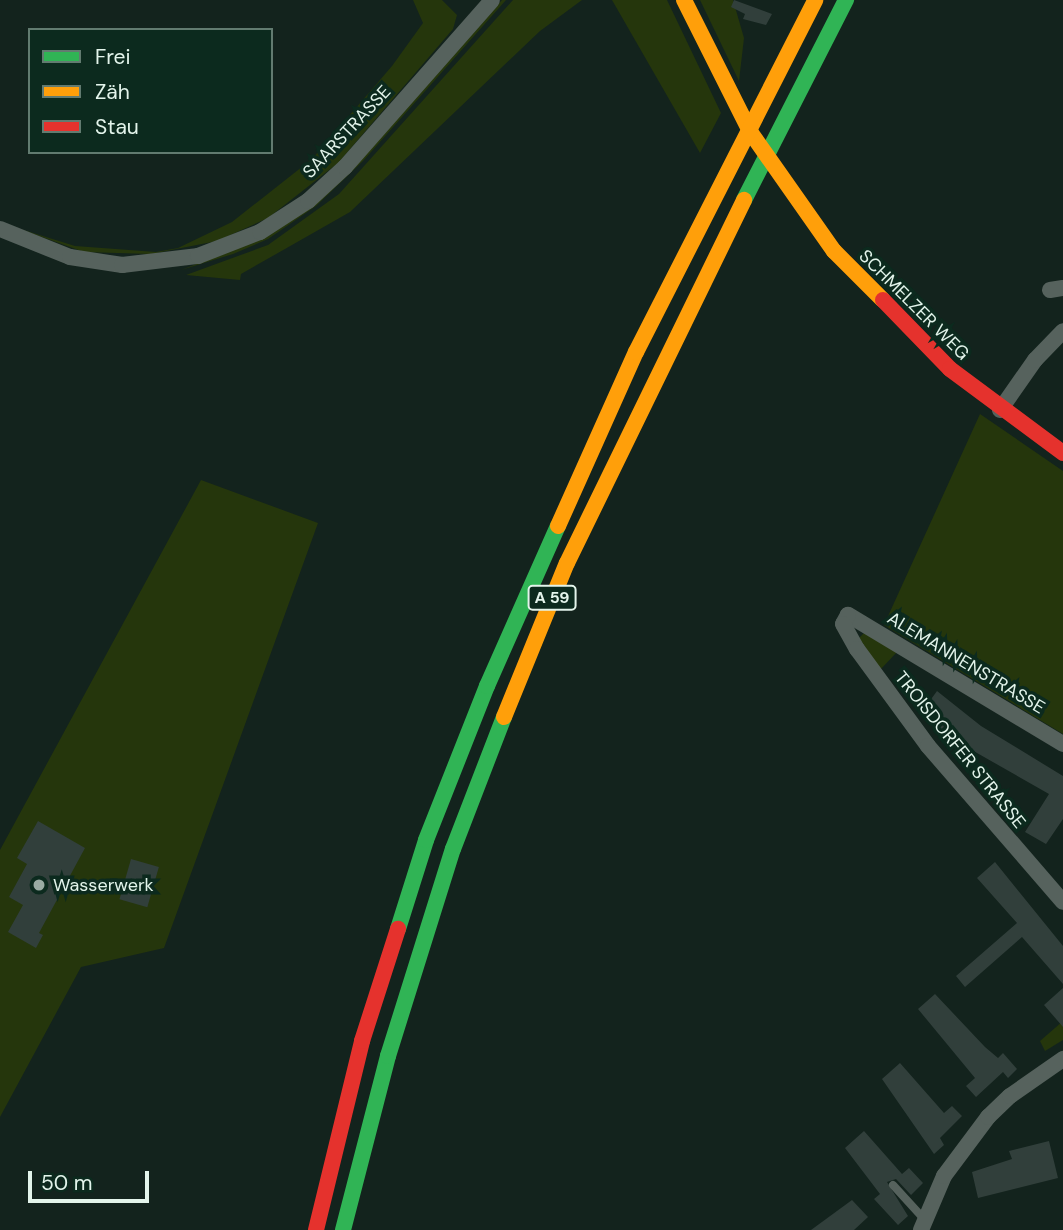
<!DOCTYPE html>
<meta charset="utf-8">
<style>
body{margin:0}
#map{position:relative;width:1063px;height:1230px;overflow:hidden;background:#13231d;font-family:"DM Sans",sans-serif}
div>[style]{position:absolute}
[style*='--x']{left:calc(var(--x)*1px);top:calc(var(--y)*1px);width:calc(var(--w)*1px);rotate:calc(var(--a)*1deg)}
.green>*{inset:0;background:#25360c}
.building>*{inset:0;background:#313f3b;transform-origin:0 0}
.lane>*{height:8px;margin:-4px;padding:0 4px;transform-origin:4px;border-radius:4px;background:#56625d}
.street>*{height:16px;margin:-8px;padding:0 8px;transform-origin:8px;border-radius:8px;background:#56625d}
.fast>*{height:16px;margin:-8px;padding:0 8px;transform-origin:8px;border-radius:8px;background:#30b455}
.slow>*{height:16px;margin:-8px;padding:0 8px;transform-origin:8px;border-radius:8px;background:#ff9f0a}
.jam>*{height:16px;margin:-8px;padding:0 8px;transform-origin:8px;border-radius:8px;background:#e5322d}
.dots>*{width:19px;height:19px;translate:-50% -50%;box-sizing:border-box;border:4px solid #0c2a1e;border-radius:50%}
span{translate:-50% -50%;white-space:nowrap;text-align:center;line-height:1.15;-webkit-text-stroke:7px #0c2a1e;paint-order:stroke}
.shield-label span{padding:2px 5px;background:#0c2a1e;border:2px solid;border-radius:5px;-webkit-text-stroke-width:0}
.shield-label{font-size:16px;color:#e3f4eb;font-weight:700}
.street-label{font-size:18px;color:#e3f4eb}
.poi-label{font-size:18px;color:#e3f4eb}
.left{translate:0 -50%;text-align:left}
.legend{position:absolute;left:28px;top:28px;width:245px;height:126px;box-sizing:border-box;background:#0c2a1e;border:2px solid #627b70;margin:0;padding:9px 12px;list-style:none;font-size:21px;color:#e3f4eb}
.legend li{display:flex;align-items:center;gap:14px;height:35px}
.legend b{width:35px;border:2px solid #627b70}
.scale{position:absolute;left:28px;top:1171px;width:121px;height:32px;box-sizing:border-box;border:4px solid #e3f4eb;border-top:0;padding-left:9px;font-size:21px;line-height:24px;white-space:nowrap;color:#e3f4eb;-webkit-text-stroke:5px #0c2a1e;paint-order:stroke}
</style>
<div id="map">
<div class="green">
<i style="clip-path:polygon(413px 0,442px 0,457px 15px,453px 29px,338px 163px,268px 218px,217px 241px,151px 254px,84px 252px,17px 228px,75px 246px,156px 252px,178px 248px,232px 222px,312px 159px,392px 66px,423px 23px)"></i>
<i style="clip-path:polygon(502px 0,506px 0,363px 161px,316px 206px,268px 239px,233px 254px,181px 270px,266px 237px,325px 196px)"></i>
<i style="clip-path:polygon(513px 0,582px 0,540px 31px,350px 212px,241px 274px,240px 280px,186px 275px,268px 245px,339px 194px)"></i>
<i style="clip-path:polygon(612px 0,667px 0,721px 113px,700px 153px)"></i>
<i style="clip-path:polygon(700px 0,733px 0,744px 38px,739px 81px)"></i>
<i style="clip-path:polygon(980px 414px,1063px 471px,1063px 734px,884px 625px)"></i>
<i style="clip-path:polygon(201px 480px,318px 523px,164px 948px,81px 967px,0 1117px,0 850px)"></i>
<i style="clip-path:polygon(866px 631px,898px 651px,880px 670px,859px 638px)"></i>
<i style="clip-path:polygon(1063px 1021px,1063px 1040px,1045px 1051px,1040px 1041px)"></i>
</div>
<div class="building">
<i style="clip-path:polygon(734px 0,772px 14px,766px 25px,743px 19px,745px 14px,731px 7px)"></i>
<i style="clip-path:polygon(937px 691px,981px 726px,1063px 776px,1063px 819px,1046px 844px,1025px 832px,1049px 794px,956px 741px,921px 713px)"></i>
<i style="clip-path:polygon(38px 821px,85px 848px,39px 933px,43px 935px,36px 948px,8px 932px,23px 905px,9px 897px,27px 864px,17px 858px)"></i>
<i style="left:131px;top:859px;width:29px;height:42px;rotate:16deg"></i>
<i style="clip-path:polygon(995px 862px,1063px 946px,1063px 984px,1022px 937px,965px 987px,956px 976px,1017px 923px,977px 878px)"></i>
<i style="clip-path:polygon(1063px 988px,1063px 1027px,1044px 1005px)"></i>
<i style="clip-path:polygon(935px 994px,985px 1047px,998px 1058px,1003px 1053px,1017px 1069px,1008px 1078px,1003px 1072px,976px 1097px,966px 1086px,975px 1078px,918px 1009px)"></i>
<i style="clip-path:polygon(900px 1063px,944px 1113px,952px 1106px,962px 1116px,940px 1138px,944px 1145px,934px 1154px,882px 1079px)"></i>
<i style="clip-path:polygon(864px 1131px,902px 1174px,909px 1168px,923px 1183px,911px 1195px,896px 1179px,887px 1182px,908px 1216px,898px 1225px,874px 1199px,880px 1194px,845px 1148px)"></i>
<i style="clip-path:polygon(1049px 1141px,1058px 1178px,978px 1198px,972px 1172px,1012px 1159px,1009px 1151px)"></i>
<i style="clip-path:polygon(852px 1200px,868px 1217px,854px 1230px,811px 1230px)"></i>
</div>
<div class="lane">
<i style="--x:893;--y:1185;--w:46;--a:47.6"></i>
</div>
<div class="street">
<i style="--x:0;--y:229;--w:75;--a:21.8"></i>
<i style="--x:70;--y:257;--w:53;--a:8.7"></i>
<i style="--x:122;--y:265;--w:77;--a:-6.8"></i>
<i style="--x:198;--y:256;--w:66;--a:-21.2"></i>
<i style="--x:260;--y:232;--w:57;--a:-32.9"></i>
<i style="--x:308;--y:201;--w:50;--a:-42.6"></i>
<i style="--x:345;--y:167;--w:222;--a:-48.6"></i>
<i style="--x:1050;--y:290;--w:13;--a:-9"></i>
<i style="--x:1000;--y:410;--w:61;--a:-55"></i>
<i style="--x:1035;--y:360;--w:40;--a:-46"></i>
<i style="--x:1063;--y:744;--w:251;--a:-149"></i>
<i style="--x:848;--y:615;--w:10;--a:119"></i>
<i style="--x:843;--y:624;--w:29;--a:61"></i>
<i style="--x:857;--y:649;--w:120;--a:53.8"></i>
<i style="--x:928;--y:746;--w:206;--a:49.1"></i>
<i style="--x:921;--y:1230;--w:59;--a:-66.9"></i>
<i style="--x:944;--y:1176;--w:74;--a:-53.3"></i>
<i style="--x:988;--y:1117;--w:30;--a:-44"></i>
<i style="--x:1010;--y:1096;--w:65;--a:-34.9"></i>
</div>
<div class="fast">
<i style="--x:744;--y:200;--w:225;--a:-63"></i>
<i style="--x:398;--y:929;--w:93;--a:-72.5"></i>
<i style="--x:426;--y:840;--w:166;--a:-68.4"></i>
<i style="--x:487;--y:686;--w:175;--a:-66.1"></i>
<i style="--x:343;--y:1230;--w:180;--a:-75.5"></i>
<i style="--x:388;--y:1056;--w:217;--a:-72.6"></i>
<i style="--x:453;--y:849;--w:142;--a:-68.9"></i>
</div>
<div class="slow">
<i style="--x:684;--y:0;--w:149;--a:63.3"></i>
<i style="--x:751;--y:133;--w:144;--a:54.9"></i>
<i style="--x:834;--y:251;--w:69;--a:45"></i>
<i style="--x:558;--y:526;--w:191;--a:-65.9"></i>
<i style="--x:636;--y:352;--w:395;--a:-63"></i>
<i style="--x:504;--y:717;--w:166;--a:-67.8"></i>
<i style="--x:567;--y:563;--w:404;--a:-64"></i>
</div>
<div class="jam">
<i style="--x:883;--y:300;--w:96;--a:45.8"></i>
<i style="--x:950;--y:369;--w:141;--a:36.6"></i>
<i style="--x:316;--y:1230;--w:195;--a:-76.3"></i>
<i style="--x:362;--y:1041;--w:118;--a:-72.2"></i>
</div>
<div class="dots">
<i style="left:39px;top:885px;background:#9aaba3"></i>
</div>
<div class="shield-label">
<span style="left:552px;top:598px">A 59</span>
</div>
<div class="street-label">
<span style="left:347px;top:132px;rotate:-47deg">SAARSTRASSE</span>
<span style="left:914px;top:305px;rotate:45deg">SCHMELZER WEG</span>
<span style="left:966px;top:663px;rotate:31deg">ALEMANNENSTRASSE</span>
<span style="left:960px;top:750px;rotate:51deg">TROISDORFER STRASSE</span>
</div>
<div class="poi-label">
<span class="left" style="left:53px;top:885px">Wasserwerk</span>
</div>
<ul class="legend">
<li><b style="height:9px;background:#30b455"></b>Frei</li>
<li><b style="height:9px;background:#ff9f0a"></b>Zäh</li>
<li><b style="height:9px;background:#e5322d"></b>Stau</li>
</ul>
<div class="scale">50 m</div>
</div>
